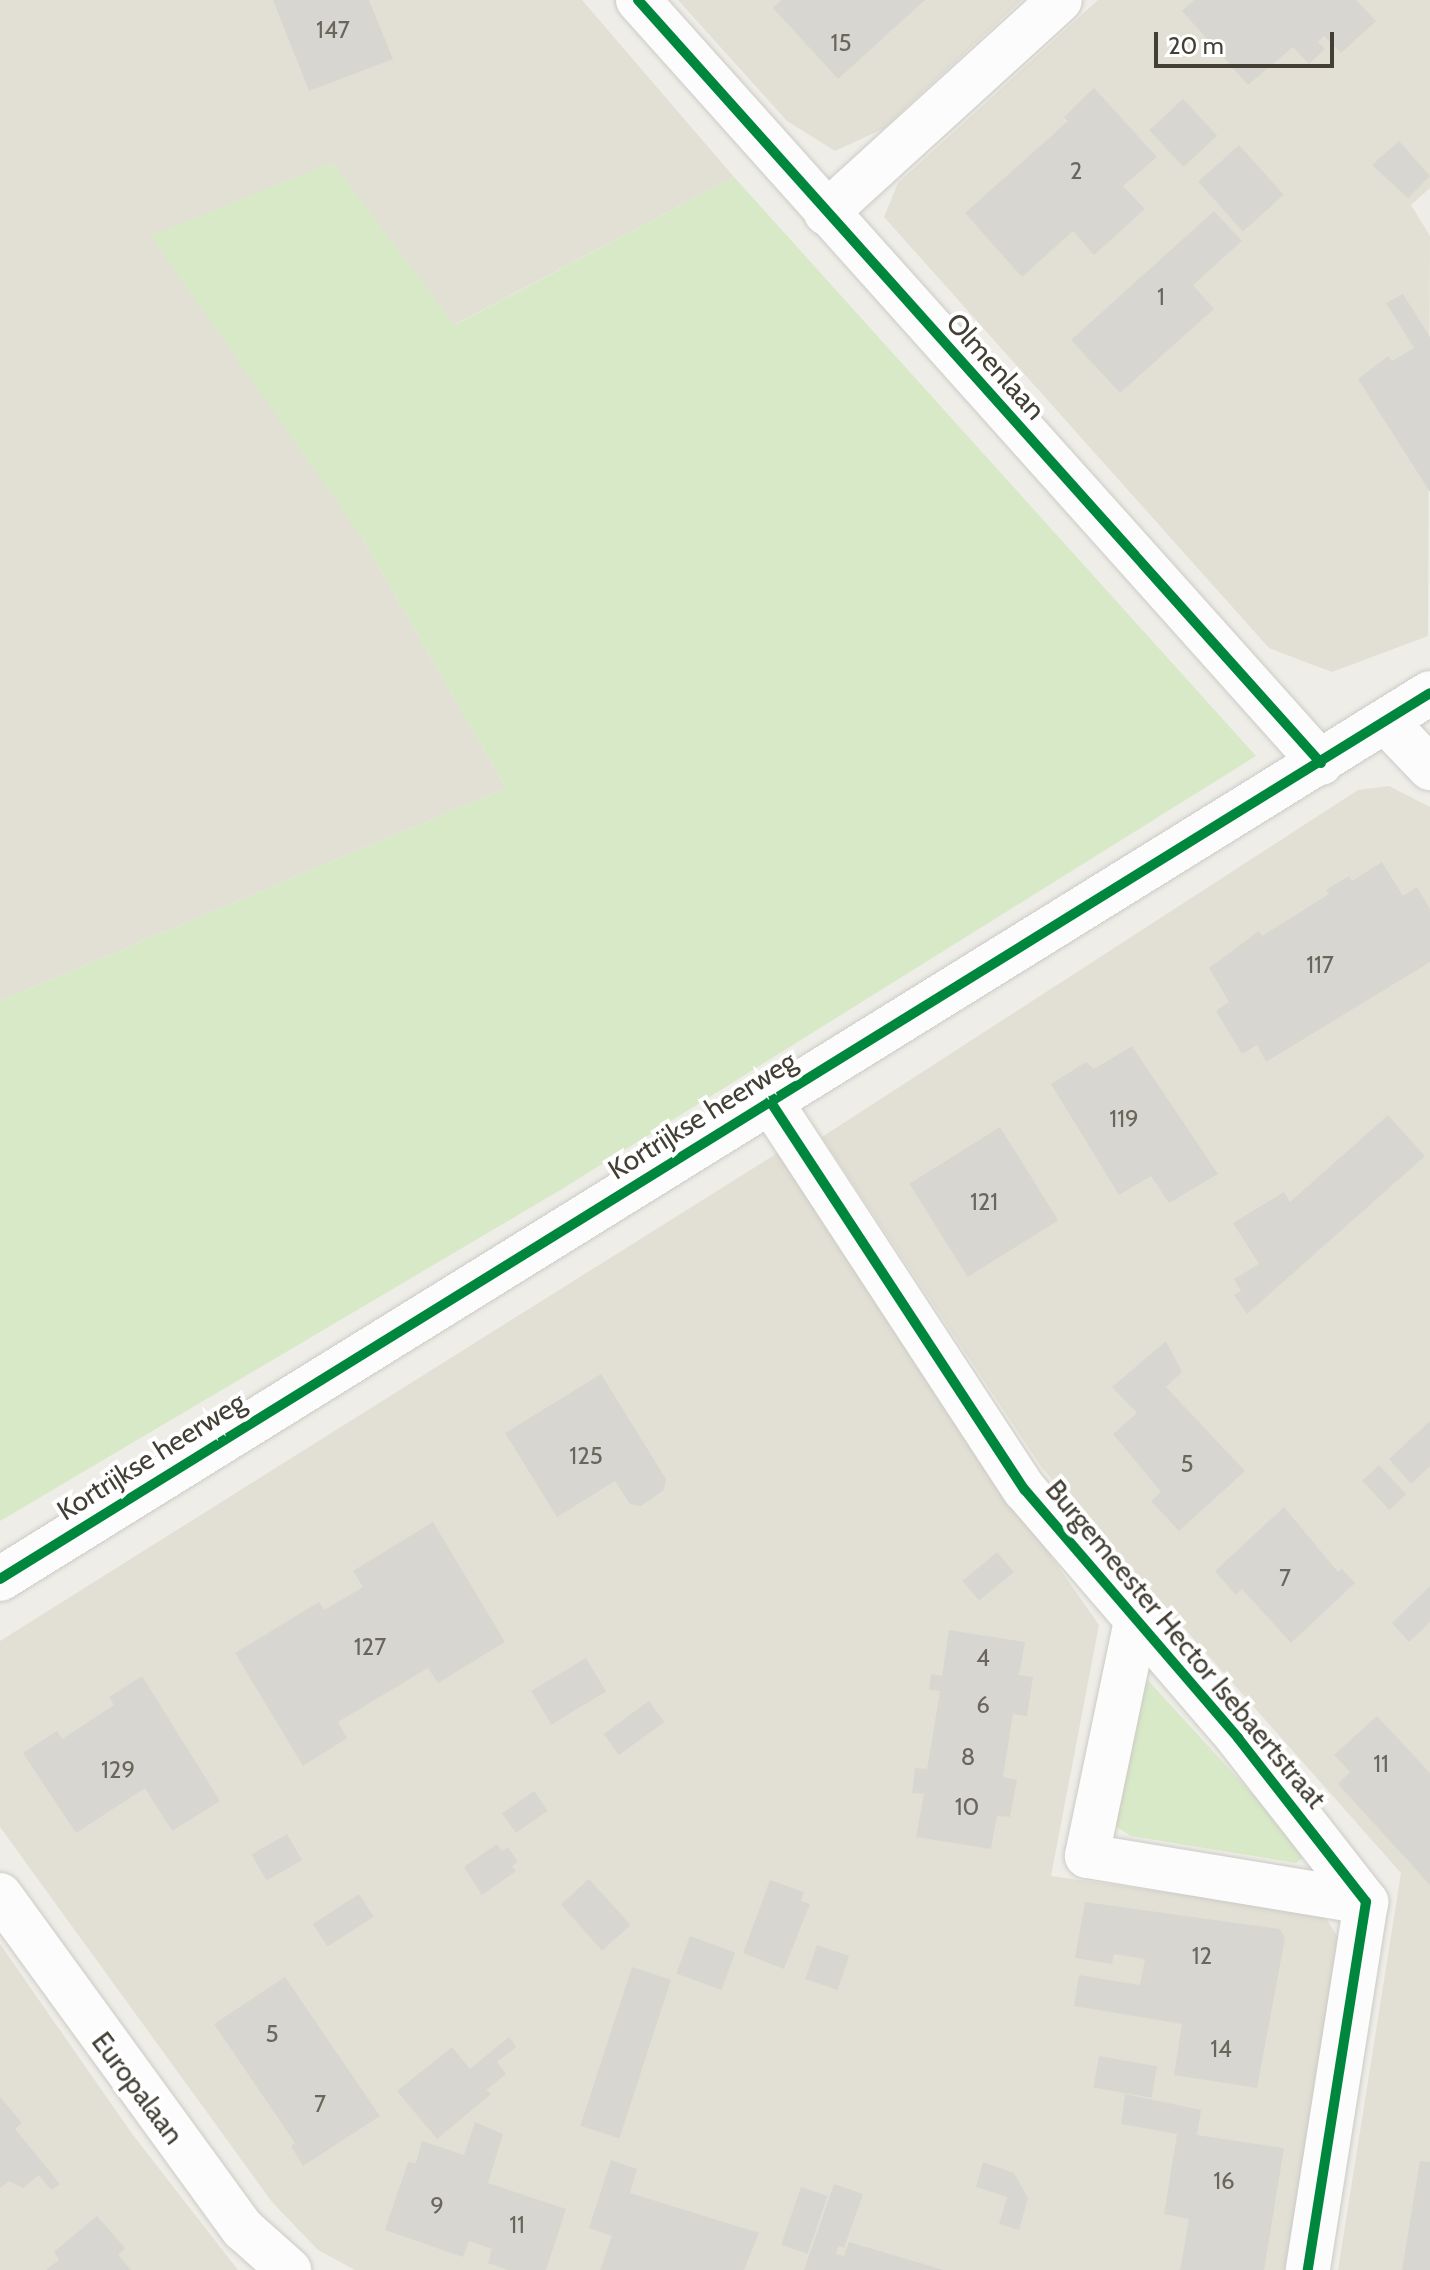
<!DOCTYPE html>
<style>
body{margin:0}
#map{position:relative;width:1430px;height:2270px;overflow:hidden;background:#eeede8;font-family:Cabin,sans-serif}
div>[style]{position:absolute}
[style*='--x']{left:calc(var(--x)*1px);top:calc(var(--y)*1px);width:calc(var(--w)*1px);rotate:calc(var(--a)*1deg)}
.residential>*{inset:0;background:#e2e0d5}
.green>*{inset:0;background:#d8e9c8}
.building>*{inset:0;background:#d8d6d0;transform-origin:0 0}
.roads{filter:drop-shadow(0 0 2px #cccbc5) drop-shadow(0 0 2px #cccbc5)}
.minor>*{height:44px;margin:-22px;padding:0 22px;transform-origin:22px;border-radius:22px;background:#fcfcfc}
.tertiary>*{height:44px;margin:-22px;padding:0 22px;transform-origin:22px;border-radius:22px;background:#fcfcfc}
.cycleway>*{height:10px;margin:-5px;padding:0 5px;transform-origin:5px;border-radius:5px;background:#00873e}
span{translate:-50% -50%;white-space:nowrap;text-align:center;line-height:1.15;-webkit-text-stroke:8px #fff;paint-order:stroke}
.number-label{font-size:24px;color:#69665c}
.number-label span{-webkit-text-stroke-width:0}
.street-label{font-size:28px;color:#433f35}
.scale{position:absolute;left:1154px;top:32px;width:180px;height:36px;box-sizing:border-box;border:4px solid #433f35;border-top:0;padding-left:10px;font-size:24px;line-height:28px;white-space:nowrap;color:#433f35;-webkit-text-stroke:6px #fff;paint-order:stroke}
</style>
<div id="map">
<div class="residential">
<i style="clip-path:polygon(0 0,582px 0,734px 177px,454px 325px,332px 163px,362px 538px,506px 788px,0 1001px)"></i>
<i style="clip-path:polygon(678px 0,1022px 0,883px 129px,835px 151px,787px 121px)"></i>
<i style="clip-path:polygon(1098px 0,1430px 0,1430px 188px,1411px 205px,1430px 236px,1428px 636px,1332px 672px,1269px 648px,884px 217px,898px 183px)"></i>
<i style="clip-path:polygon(1389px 786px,1430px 807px,1430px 2270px,1338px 2270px,1401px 1873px,1042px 1468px,822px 1137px,1358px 790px)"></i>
<i style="clip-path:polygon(779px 1152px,918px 1366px,1099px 1625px,1051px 1876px,1323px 1914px,1338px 1937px,1287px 2270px,355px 2270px,318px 2250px,272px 2202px,0 1827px,0 1641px)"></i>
<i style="clip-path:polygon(0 1944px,133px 2135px,238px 2270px,0 2270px)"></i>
</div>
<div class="green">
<i style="clip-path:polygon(332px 162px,455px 325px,734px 177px,1256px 756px,562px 1189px,0 1521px,0 1001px,506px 788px,362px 538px,151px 236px)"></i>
<i style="clip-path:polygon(1144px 1676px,1307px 1854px,1296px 1863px,1131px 1836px,1114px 1825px)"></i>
</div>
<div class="building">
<i style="clip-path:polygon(273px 0,369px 0,393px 59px,309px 91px)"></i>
<i style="clip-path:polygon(781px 0,925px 0,838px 79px,773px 8px)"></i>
<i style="clip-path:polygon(1194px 0,1356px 0,1376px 21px,1341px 53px,1324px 36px,1318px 42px,1325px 49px,1309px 64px,1293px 47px,1248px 85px,1182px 11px)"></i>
<i style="clip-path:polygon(1094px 88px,1157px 157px,1123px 186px,1145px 209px,1094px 255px,1073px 231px,1022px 277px,965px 213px,1068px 121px,1064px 117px)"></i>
<i style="left:1183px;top:99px;width:50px;height:46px;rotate:47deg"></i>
<i style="clip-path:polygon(1399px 141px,1430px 176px,1408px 198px,1372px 165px)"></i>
<i style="left:1239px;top:145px;width:67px;height:55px;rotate:48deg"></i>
<i style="clip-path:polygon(1214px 211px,1242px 241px,1193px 285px,1214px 309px,1120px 393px,1071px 340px)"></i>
<i style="clip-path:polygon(1403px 294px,1430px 337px,1430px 492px,1358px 379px,1388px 356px,1392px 361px,1414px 348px,1386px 303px)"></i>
<i style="clip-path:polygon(1382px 862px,1403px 896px,1417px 887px,1430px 909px,1430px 962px,1266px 1062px,1257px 1045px,1242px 1054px,1216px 1011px,1229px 1002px,1209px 968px,1259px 931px,1262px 936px,1329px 894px,1326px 890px,1349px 876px,1352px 881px)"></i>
<i style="clip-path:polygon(1132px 1046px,1218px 1174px,1169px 1203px,1151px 1176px,1119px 1195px,1051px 1084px,1086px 1062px,1094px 1069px)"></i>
<i style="clip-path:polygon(1388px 1115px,1425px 1156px,1247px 1314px,1234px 1295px,1241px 1291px,1234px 1279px,1259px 1264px,1233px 1223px,1284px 1192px,1290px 1202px)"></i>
<i style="left:1000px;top:1127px;width:110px;height:107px;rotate:58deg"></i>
<i style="clip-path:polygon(1166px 1341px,1182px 1372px,1166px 1387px,1245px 1471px,1179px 1531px,1151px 1501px,1161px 1492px,1113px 1434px,1137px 1413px,1112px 1387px)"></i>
<i style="clip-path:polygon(601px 1374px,666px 1479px,664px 1490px,641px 1506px,630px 1504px,615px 1481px,557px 1517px,505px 1433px)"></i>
<i style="clip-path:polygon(1430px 1421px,1430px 1466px,1411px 1484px,1389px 1459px)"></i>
<i style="left:1379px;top:1465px;width:40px;height:23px;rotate:47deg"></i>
<i style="clip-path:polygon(1284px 1507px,1338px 1572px,1342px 1569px,1355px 1583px,1291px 1643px,1242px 1589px,1236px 1595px,1215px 1571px)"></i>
<i style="clip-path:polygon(433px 1522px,505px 1642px,438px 1683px,428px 1668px,338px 1722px,347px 1738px,303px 1766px,235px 1653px,319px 1602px,324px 1610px,363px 1587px,353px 1571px)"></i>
<i style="left:997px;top:1552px;width:26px;height:45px;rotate:50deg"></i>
<i style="clip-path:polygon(1430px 1586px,1430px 1622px,1409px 1642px,1392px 1623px)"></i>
<i style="clip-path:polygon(949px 1630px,1025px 1642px,1019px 1675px,1033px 1677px,1027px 1716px,1013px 1714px,1003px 1777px,1017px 1780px,1010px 1817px,997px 1816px,991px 1849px,916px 1837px,924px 1794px,912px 1793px,915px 1768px,927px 1769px,940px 1691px,929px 1690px,931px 1674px,942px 1676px)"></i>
<i style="left:586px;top:1658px;width:39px;height:64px;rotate:59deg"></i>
<i style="clip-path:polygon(142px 1676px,220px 1801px,172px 1831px,145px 1788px,76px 1833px,23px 1753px,57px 1731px,62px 1739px,114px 1705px,109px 1697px)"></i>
<i style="left:649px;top:1701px;width:26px;height:56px;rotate:54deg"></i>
<i style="clip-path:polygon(1377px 1716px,1430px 1773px,1430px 1885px,1338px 1784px,1350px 1772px,1334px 1755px)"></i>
<i style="left:534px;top:1791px;width:24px;height:39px;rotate:55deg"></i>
<i style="left:287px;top:1834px;width:30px;height:41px;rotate:60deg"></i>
<i style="clip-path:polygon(497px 1844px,502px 1851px,508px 1847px,518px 1862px,512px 1866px,516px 1871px,482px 1895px,464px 1867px)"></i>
<i style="left:589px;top:1879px;width:62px;height:38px;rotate:48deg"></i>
<i style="clip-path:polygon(770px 1880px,804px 1892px,801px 1901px,810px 1904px,784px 1969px,743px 1953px)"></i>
<i style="left:359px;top:1894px;width:27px;height:55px;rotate:57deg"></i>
<i style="clip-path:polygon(1085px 1902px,1280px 1929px,1285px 1938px,1257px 2088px,1174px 2075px,1182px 2024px,1074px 2006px,1079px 1975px,1140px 1985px,1145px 1959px,1114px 1954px,1112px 1964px,1075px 1958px)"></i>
<i style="left:690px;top:1936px;width:48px;height:40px;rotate:20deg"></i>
<i style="left:817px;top:1945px;width:34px;height:36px;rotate:19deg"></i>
<i style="left:632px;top:1967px;width:41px;height:167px;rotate:18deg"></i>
<i style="clip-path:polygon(285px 1977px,380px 2116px,303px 2166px,291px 2146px,295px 2143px,214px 2024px)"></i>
<i style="clip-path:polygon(509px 2037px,516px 2047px,497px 2062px,506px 2074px,486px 2090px,491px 2094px,437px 2139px,397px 2091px,452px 2047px,470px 2069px)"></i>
<i style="left:1099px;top:2056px;width:59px;height:32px;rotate:10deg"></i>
<i style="clip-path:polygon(1125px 2094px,1201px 2110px,1197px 2135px,1284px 2148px,1264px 2270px,1180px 2270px,1189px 2219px,1164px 2214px,1177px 2134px,1121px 2124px)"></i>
<i style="clip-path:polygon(0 2097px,22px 2123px,15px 2129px,60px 2184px,51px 2190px,39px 2175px,23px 2188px,9px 2181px,0 2188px)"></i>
<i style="clip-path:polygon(475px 2122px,503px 2134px,488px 2183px,566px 2209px,546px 2270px,508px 2270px,488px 2263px,492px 2249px,469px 2241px,463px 2257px,385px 2230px,408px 2162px,416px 2163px,422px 2141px,464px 2155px)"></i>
<i style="clip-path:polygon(611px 2160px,637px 2169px,630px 2193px,759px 2233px,744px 2270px,600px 2270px,612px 2236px,589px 2228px)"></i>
<i style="clip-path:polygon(1420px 2161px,1430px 2162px,1430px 2270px,1402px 2270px)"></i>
<i style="clip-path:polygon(983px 2162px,1014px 2173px,1028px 2198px,1019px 2230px,999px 2224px,1007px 2197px,976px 2187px)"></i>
<i style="clip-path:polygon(834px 2184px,863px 2194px,844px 2248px,838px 2246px,836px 2254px,844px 2256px,849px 2242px,944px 2270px,804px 2270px)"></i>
<i style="left:801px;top:2187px;width:28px;height:61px;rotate:19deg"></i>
<i style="clip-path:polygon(97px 2216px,125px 2248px,118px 2255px,131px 2270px,46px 2270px,59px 2260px,54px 2252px)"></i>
</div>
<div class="roads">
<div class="minor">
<i style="--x:638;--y:0;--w:1024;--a:48.17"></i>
<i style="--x:826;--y:213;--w:316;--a:-42.3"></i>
<i style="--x:1386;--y:722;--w:64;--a:46.3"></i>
<i style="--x:770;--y:1101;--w:465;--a:56.8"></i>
<i style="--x:1025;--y:1490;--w:327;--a:49.3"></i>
<i style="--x:1238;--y:1738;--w:208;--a:52"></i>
<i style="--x:1366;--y:1902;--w:373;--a:99"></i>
<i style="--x:1136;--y:1621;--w:240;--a:101.8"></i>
<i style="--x:1087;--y:1856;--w:283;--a:9.4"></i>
<i style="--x:0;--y:1895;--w:413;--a:54"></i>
<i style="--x:243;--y:2229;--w:62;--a:41.7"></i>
</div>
<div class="tertiary">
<i style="--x:0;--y:1579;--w:1682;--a:-31.78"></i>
</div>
</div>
<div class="cycleway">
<i style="--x:638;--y:0;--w:1024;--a:48.17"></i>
<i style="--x:770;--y:1101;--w:465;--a:56.8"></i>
<i style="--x:1025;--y:1490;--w:327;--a:49.3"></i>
<i style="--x:1238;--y:1738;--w:208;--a:52"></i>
<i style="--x:1366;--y:1902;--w:373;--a:99"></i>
<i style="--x:0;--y:1579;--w:1682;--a:-31.78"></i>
</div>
<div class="number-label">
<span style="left:333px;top:30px">147</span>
<span style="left:841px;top:43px">15</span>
<span style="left:1076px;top:171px">2</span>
<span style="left:1161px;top:297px">1</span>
<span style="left:1320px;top:965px">117</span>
<span style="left:1124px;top:1119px">119</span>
<span style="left:984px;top:1202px">121</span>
<span style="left:586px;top:1456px">125</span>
<span style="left:1187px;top:1464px">5</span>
<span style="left:1285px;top:1578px">7</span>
<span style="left:370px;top:1647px">127</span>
<span style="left:983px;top:1658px">4</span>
<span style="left:983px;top:1705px">6</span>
<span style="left:968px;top:1757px">8</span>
<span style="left:1381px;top:1764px">11</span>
<span style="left:118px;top:1770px">129</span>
<span style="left:967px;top:1807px">10</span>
<span style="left:1202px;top:1956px">12</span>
<span style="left:272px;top:2034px">5</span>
<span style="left:1221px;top:2049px">14</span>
<span style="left:320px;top:2104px">7</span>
<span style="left:1224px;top:2181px">16</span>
<span style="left:437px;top:2206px">9</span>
<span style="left:517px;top:2225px">11</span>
</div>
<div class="street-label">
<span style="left:996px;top:366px;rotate:48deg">Olmenlaan</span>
<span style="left:702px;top:1115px;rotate:-32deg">Kortrijkse heerweg</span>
<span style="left:151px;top:1456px;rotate:-32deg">Kortrijkse heerweg</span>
<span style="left:1186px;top:1644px;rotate:50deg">Burgemeester Hector Isebaertstraat</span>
<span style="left:138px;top:2088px;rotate:53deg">Europalaan</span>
</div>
<div class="scale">20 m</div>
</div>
